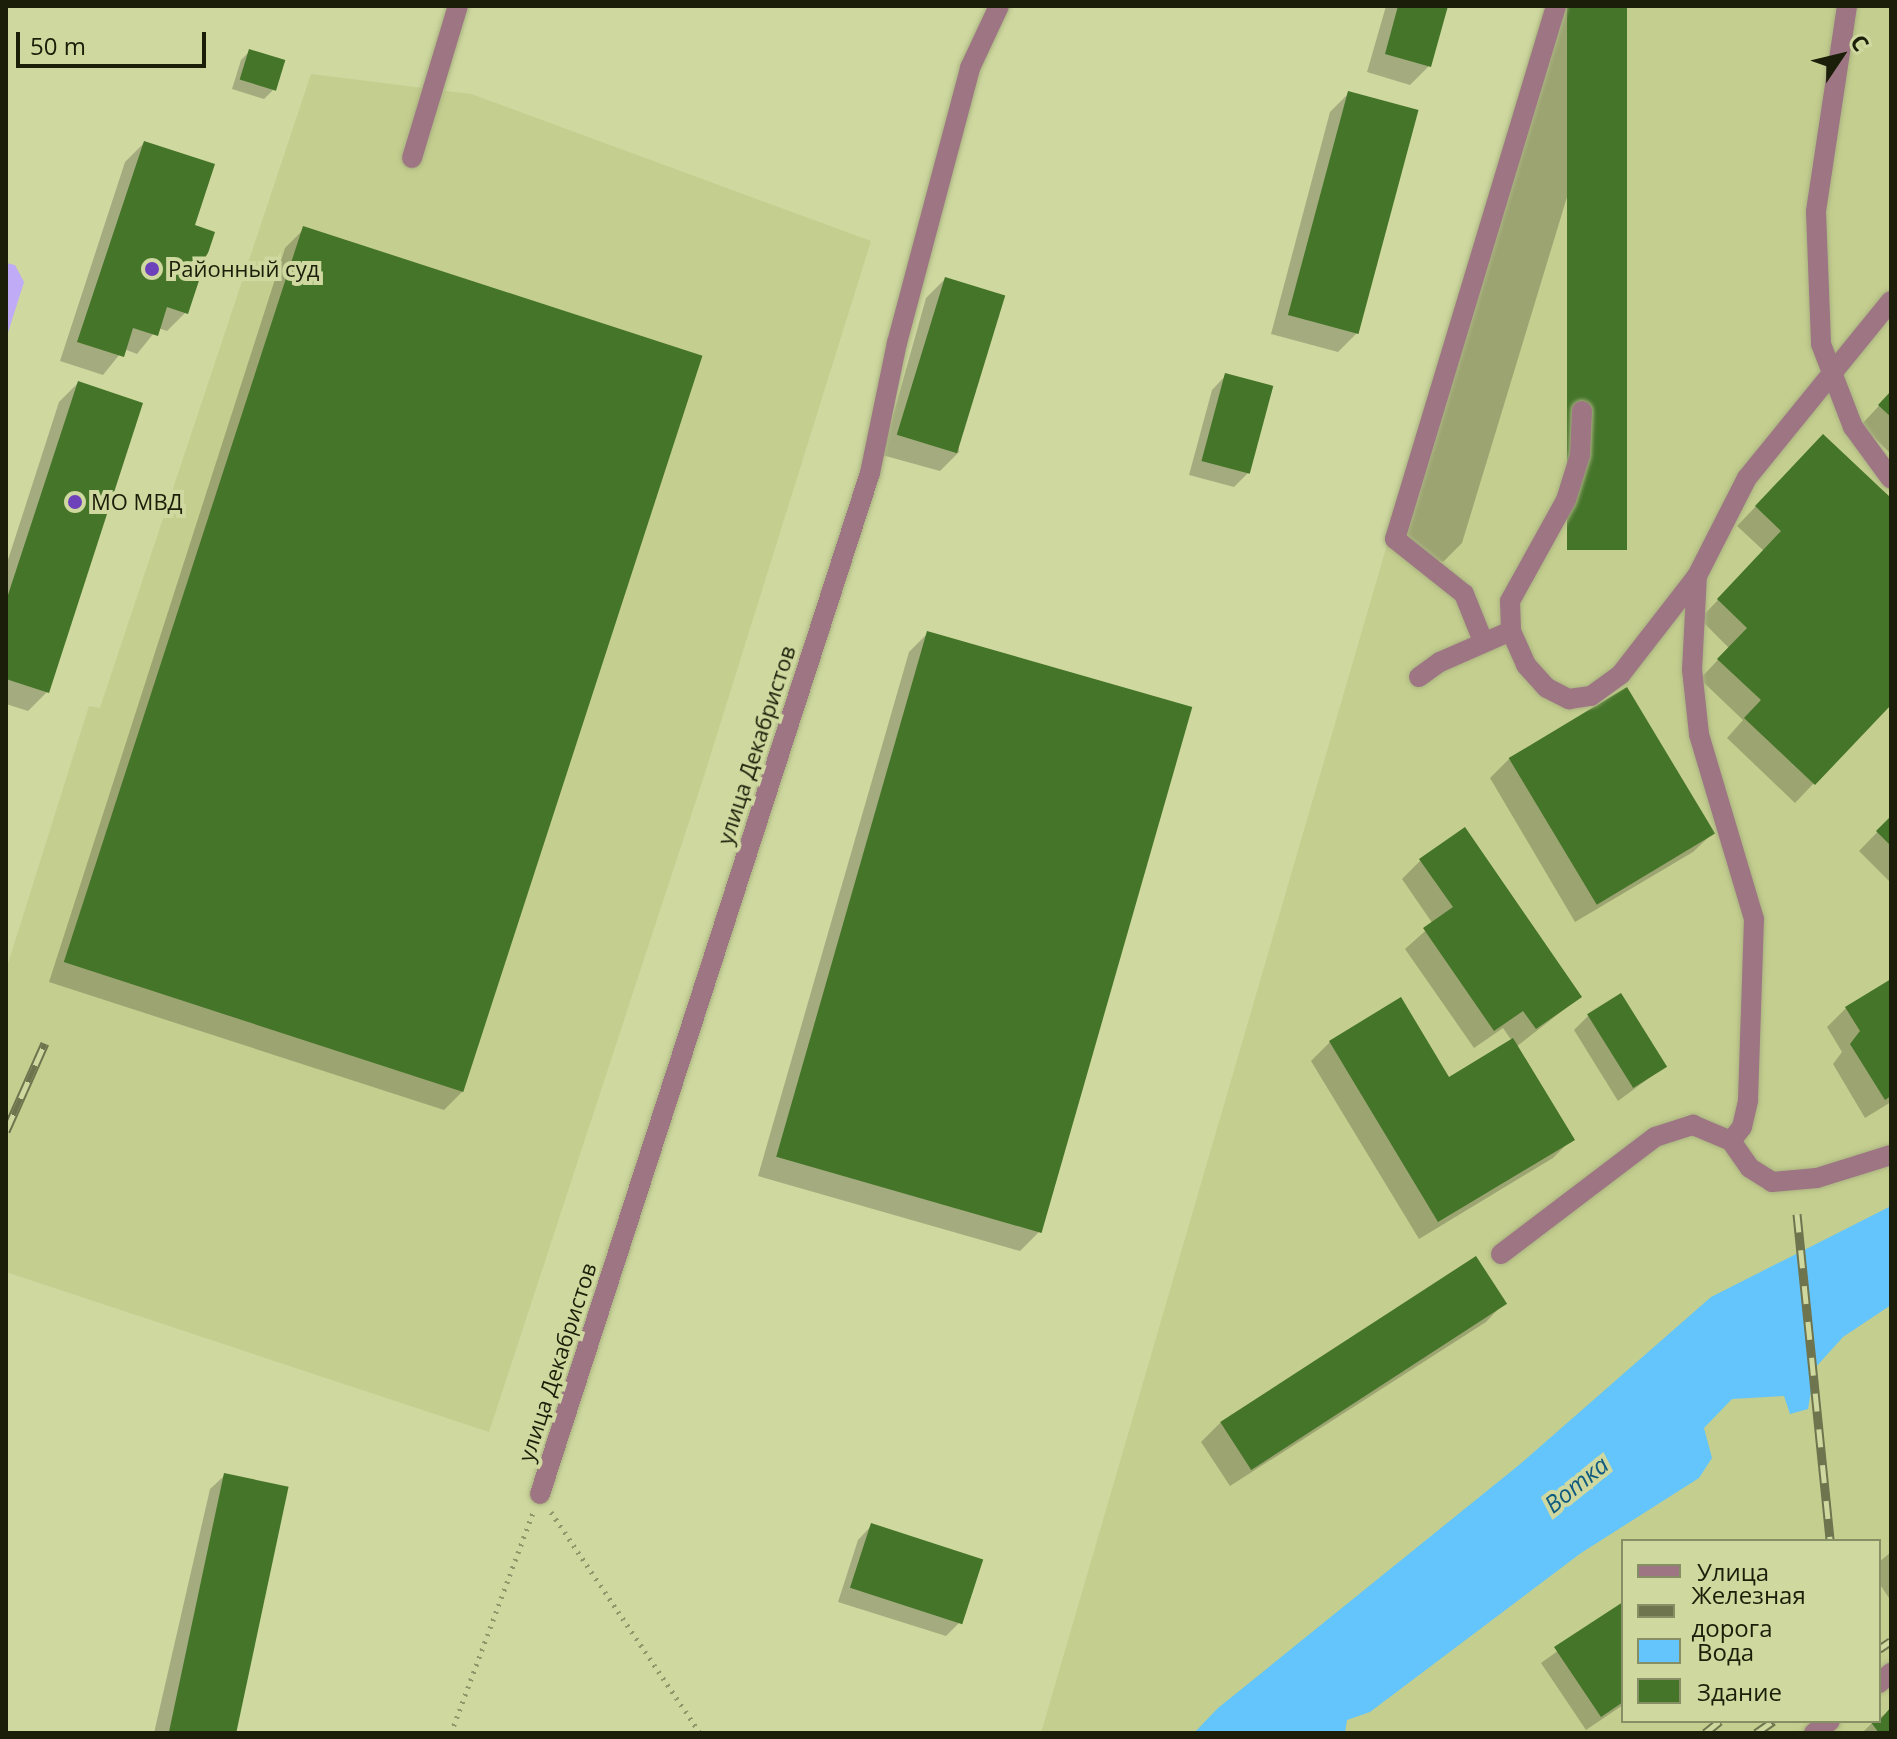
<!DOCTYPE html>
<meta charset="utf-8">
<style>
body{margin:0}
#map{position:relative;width:1897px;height:1739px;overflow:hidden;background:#ced89f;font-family:"Open Sans",sans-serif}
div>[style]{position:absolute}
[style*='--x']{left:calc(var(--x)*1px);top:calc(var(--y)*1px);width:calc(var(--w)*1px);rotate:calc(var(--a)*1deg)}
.built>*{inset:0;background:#c4ce8e}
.green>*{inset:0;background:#bfabf6}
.water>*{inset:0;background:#64c5fc}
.shadow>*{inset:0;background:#0003}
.building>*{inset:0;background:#447529;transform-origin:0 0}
.path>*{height:5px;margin-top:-2.5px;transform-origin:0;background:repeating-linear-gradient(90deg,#90976a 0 2px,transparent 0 8px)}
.roads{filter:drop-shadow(0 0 2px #aab381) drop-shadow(0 0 2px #aab381)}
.minor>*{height:20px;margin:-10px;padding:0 10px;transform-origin:10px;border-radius:10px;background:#9d7583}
.rail>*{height:9px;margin-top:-4.5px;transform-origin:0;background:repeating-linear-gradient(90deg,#ced89f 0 18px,#6d744e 0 36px);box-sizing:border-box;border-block:2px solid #6d744e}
.dots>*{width:22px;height:22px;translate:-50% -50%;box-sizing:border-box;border:4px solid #ced89f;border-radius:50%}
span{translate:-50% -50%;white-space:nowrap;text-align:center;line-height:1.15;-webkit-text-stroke:8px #ced89f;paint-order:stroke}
.poi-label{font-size:22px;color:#1b1e08}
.left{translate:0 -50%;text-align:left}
.street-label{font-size:22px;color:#1b1e08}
.water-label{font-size:24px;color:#105b80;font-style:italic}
.frame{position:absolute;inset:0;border:8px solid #1b1e08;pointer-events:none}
.legend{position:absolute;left:1621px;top:1539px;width:260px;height:184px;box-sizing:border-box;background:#ced89f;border:2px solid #868e63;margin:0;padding:10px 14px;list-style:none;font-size:24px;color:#1b1e08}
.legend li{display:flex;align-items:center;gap:16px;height:40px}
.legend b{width:40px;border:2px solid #868e63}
.north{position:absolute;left:1801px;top:16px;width:80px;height:80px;-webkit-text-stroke:6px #ced89f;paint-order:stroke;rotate:55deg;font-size:22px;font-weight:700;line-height:32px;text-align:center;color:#1b1e08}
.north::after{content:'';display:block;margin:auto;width:28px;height:36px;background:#1b1e08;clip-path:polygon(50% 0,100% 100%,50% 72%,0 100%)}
.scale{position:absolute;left:16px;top:32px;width:190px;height:36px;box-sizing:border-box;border:4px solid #1b1e08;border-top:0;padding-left:10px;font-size:24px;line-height:28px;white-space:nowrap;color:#1b1e08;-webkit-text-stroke:6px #ced89f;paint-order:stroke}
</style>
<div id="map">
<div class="built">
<i style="clip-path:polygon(evenodd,1544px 6px,1891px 6px,1891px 1733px,1041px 1733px,1544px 6px,1623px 1541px,1879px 1541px,1879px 1721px,1623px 1721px,1623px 1541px)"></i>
<i style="clip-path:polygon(311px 74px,471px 94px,871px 241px,704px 776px,489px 1432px,6px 1272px,6px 970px,89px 706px,100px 708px)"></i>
</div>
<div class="green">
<i style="clip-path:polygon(6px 263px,15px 265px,24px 282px,6px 339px)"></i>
</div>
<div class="water">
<i style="clip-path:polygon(1891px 1206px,1891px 1305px,1843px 1337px,1815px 1368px,1808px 1409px,1790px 1414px,1784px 1396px,1732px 1399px,1704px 1428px,1712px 1458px,1699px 1478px,1581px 1553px,1370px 1712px,1347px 1720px,1345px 1733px,1194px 1733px,1218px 1708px,1519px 1465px,1711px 1297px)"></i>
</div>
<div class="shadow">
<i style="clip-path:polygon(1386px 6px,1446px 6px,1429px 66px,1410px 85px,1367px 72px)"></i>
<i style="clip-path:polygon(1555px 6px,1625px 6px,1462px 543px,1443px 562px,1391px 546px)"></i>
<i style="clip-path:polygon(250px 51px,273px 90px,264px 99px,232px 89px,241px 60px)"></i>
<i style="clip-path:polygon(1349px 93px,1357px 333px,1338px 352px,1271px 334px,1330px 112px)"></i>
<i style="clip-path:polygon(144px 143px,192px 226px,186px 312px,167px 331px,158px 328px,137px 354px,124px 349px,103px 375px,60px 361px,125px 162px)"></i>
<i style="clip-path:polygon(304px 229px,463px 1091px,444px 1110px,49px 982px,285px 248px)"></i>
<i style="clip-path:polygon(945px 279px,959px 452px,940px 471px,882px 455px,926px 298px)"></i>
<i style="clip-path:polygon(1226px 375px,1248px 473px,1234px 487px,1189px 475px,1212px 390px)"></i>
<i style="clip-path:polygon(78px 383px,47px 692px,28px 711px,6px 704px,6px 566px,59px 402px)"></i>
<i style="clip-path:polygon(1891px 393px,1891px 454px,1861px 425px)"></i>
<i style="clip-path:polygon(1804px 456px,1891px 501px,1891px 702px,1795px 803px,1727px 738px,1743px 720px,1700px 679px,1729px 648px,1700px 619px,1764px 551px,1737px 526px)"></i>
<i style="clip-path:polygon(928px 633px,1039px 1232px,1020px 1251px,758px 1176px,909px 652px)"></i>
<i style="clip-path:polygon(1509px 759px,1712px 834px,1693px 852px,1575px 922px,1490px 778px)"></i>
<i style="clip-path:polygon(1891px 818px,1891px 883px,1859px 851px)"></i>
<i style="clip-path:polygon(1421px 860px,1580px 997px,1516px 1047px,1572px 1139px,1553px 1158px,1419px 1239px,1311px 1061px,1330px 1042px,1448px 1080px,1512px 1041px,1503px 1028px,1474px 1048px,1405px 949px,1433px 924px,1402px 879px)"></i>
<i style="clip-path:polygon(1891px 981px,1891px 1102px,1865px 1118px,1833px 1064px,1842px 1052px,1827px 1027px,1846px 1008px)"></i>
<i style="clip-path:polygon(1588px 1016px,1664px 1067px,1618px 1101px,1574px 1030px)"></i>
<i style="clip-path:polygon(1504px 1303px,1486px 1322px,1230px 1486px,1201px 1442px,1220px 1423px)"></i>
<i style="clip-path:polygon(225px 1475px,231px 1733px,154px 1733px,210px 1489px)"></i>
<i style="clip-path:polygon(872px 1525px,960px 1622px,946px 1636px,838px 1602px,858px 1540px)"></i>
<i style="clip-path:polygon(1891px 1552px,1891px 1601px,1879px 1583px,1879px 1562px)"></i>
<i style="clip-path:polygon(1623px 1604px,1623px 1705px,1586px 1730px,1541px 1663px)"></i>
<i style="clip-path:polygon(1891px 1710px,1891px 1733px,1862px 1733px,1872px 1723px)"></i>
</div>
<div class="building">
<i style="clip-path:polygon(1398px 6px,1448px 6px,1431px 67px,1385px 54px)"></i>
<i style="left:1567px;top:6px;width:60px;height:544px"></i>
<i style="left:249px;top:49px;width:38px;height:32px;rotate:17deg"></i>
<i style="left:1348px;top:91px;width:73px;height:232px;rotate:15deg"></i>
<i style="clip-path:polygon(144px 141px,215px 164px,195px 225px,215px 232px,188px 314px,167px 307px,158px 336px,133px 328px,124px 357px,77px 342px)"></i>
<i style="left:303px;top:226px;width:420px;height:774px;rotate:18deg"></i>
<i style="left:945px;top:277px;width:63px;height:165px;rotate:17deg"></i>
<i style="left:1225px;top:373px;width:50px;height:91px;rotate:15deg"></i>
<i style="clip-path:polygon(78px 381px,143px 403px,49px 693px,6px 679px,6px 601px)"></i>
<i style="clip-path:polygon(1891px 391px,1891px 417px,1878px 405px)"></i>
<i style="clip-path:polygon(1823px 434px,1891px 498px,1891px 705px,1815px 785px,1744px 718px,1761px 700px,1717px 659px,1747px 628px,1717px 599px,1781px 531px,1755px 506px)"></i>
<i style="left:927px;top:631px;width:276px;height:547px;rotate:16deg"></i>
<i style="left:1627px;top:687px;width:171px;height:138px;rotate:59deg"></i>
<i style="clip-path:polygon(1891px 816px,1891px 846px,1876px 831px)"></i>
<i style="clip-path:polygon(1465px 827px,1582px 997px,1536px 1029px,1523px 1011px,1494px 1031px,1423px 928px,1453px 907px,1419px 859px)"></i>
<i style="clip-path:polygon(1891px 979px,1891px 1096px,1885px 1100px,1850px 1044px,1860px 1031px,1845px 1007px)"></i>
<i style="left:1621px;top:993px;width:87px;height:40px;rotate:58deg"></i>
<i style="clip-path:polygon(1401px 997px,1449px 1077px,1513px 1038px,1575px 1140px,1438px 1222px,1329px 1041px)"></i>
<i style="left:1476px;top:1256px;width:57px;height:305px;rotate:57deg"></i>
<i style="left:224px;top:1473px;width:66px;height:267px;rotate:12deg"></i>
<i style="left:871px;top:1523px;width:118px;height:68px;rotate:18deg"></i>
<i style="clip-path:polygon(1623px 1602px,1623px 1702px,1601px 1717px,1554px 1647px)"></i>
<i style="clip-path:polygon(1891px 1707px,1891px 1733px,1879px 1733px,1870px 1721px,1879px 1721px)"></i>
</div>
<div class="path">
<i style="--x:551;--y:1512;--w:267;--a:56"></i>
<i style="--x:451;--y:1733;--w:235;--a:-69.6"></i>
</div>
<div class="roads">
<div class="minor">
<i style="--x:1847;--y:6;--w:208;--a:98.6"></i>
<i style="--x:1816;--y:212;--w:132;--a:87.8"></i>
<i style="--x:1821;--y:344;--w:89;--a:68.9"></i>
<i style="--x:1853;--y:427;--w:64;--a:53.8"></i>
<i style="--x:412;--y:158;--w:159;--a:-73.2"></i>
<i style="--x:1582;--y:411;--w:44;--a:92.6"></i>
<i style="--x:1580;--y:455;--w:47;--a:107.3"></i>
<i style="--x:1566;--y:500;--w:115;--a:119"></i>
<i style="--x:1510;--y:601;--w:30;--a:88"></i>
<i style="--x:1511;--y:631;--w:37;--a:66"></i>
<i style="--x:1526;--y:665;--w:31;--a:48"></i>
<i style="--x:1547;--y:688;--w:25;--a:27"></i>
<i style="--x:1569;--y:699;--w:22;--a:-8"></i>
<i style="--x:1591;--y:696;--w:37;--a:-36"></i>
<i style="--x:1621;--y:674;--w:124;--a:-52.2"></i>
<i style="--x:1483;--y:641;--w:51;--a:-112"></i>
<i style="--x:1464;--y:594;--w:88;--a:-141.4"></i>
<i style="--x:1395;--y:539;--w:557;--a:-73.19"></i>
<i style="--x:1419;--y:677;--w:26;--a:-36"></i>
<i style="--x:1440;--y:662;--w:77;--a:-23.6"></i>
<i style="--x:1731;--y:1141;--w:18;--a:-52"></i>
<i style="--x:1742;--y:1127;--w:28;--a:-77"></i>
<i style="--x:1748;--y:1100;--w:181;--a:-88.1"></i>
<i style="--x:1754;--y:919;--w:193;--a:-106.6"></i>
<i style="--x:1699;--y:734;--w:64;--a:-96.2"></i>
<i style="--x:1692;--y:670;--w:94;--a:-87"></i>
<i style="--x:1697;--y:576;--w:110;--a:-63"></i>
<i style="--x:1747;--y:478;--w:228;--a:-50.9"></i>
<i style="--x:1501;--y:1254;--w:193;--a:-37.2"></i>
<i style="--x:1655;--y:1137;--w:40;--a:-18"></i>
<i style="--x:1693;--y:1125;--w:41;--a:22.8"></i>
<i style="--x:1731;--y:1141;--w:33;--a:55"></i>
<i style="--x:1750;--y:1168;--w:26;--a:32"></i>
<i style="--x:1772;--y:1182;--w:45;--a:-5.1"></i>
<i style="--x:1817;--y:1178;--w:77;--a:-17.3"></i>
<i style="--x:540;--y:1494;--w:1073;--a:-72.09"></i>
<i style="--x:870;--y:473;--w:133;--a:-78.3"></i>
<i style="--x:897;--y:343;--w:285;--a:-75.1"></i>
<i style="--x:970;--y:68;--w:68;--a:-64.9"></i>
<i style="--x:1879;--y:1683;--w:16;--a:-40"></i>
<i style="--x:1814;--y:1733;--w:20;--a:-37"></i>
</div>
</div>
<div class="rail">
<i style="--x:6;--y:1131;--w:96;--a:-66.1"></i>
<i style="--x:1797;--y:1214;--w:329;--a:84.2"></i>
<i style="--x:1879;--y:1649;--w:14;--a:-34"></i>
<i style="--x:1705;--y:1733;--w:19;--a:-39"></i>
<i style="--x:1756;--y:1733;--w:21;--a:-35"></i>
</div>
<div class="dots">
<i style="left:152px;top:269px;background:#6d41b9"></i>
<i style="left:75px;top:502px;background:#6d41b9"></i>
</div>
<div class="poi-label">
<span class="left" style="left:168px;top:269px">Районный суд</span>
<span class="left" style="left:91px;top:502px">МО МВД</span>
</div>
<div class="street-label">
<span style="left:756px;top:745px;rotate:-72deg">улица Декабристов</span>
<span style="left:557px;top:1362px;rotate:-72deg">улица Декабристов</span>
</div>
<div class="water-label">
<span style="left:1576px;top:1484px;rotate:-39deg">Вотка</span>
</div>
<div class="frame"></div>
<ul class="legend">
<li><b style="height:10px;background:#9d7583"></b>Улица</li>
<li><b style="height:10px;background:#6d744e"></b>Железная дорога</li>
<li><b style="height:22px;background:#64c5fc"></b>Вода</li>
<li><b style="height:22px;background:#447529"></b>Здание</li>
</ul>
<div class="north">С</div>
<div class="scale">50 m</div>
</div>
